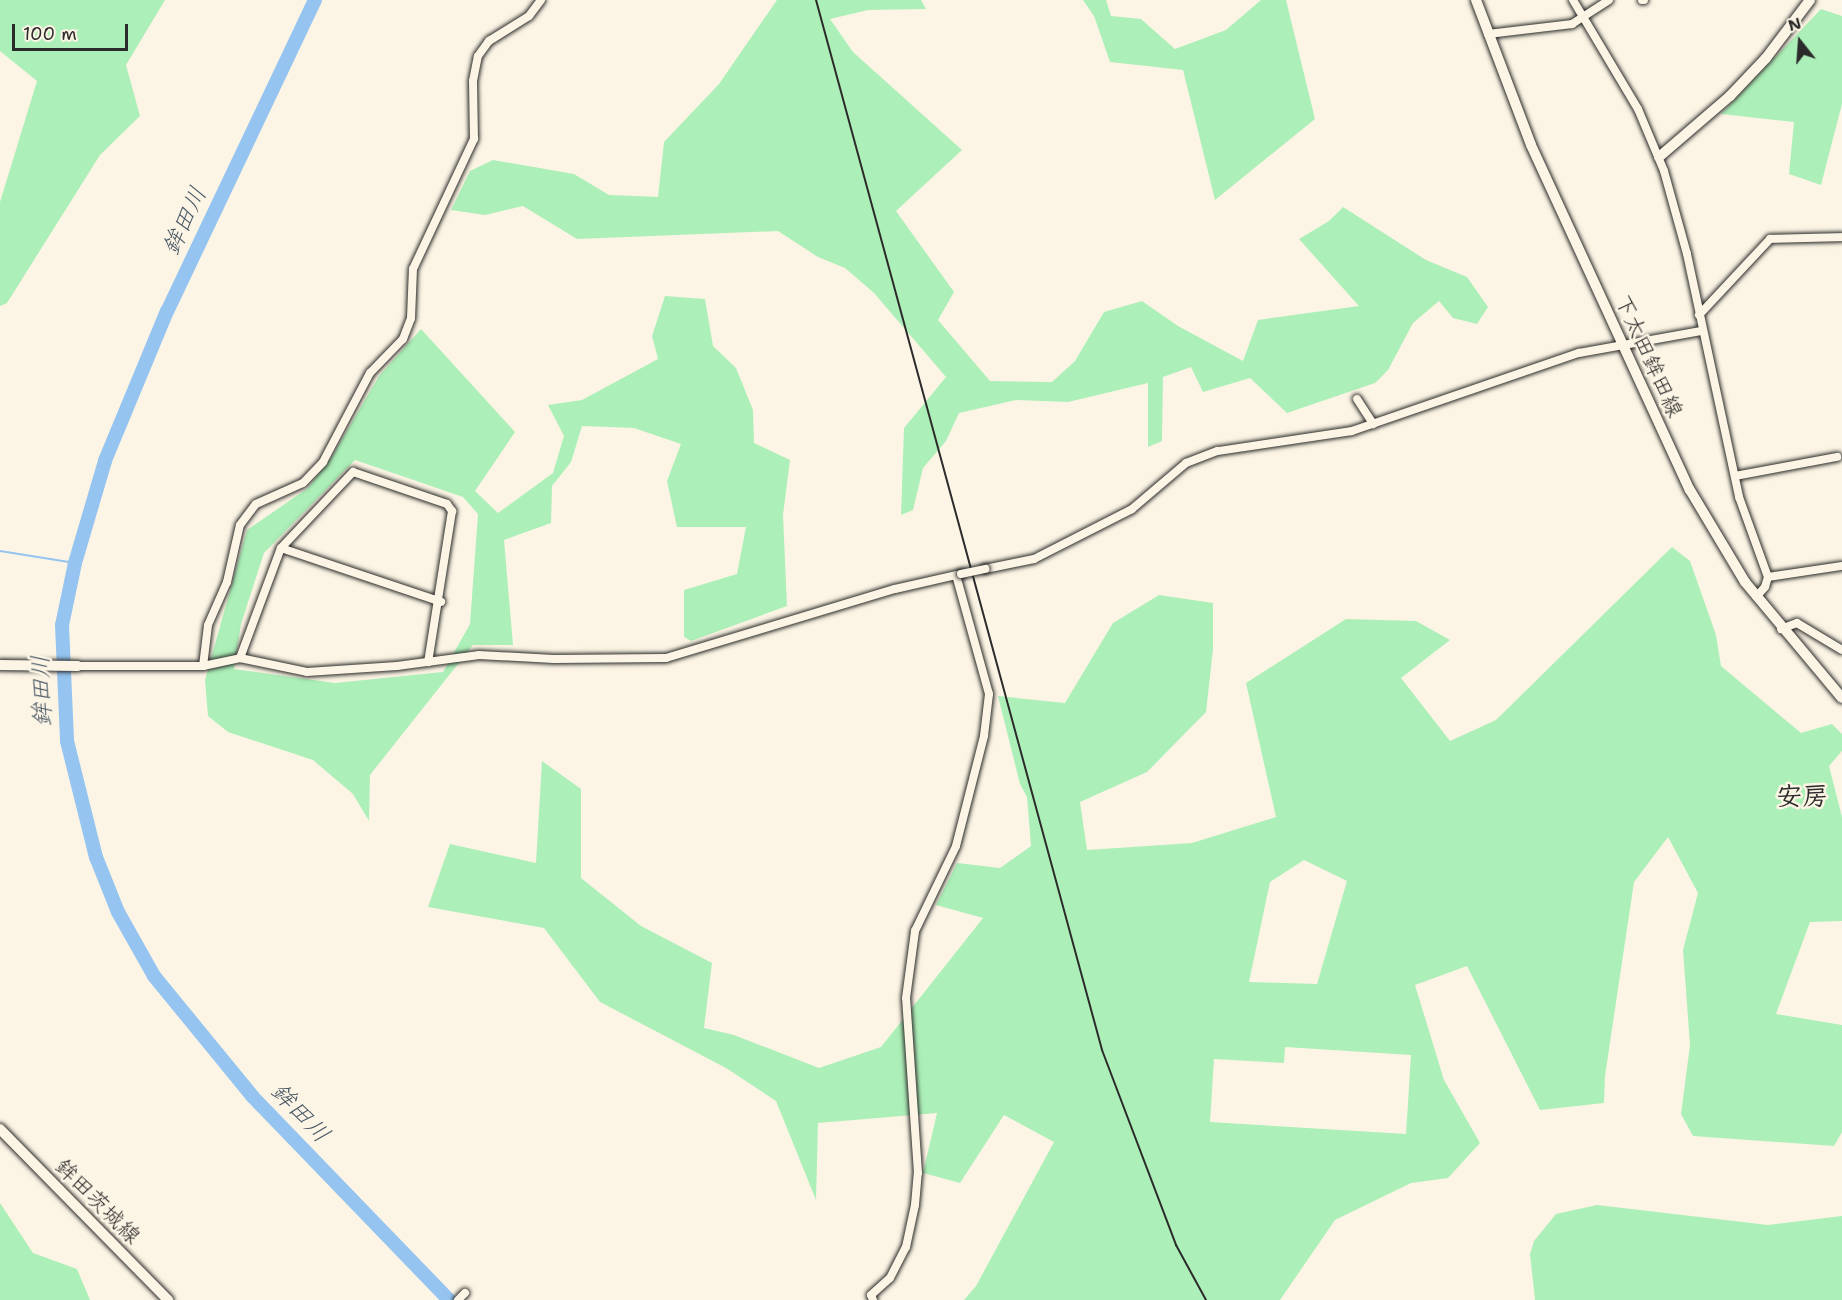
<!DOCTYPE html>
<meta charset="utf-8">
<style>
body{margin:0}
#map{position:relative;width:1842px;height:1300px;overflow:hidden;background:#fcf5e5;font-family:"Shantell Sans","Klee One",sans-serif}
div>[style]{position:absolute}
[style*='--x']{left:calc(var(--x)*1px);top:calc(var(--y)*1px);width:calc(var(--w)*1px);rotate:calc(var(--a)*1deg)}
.green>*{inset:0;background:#adefb8}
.stream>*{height:2px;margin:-1px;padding:0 1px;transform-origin:1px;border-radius:1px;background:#95c4f0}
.river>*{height:14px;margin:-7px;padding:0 7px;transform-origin:7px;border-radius:7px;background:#95c4f0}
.roads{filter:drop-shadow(0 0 2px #2b2b2b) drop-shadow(0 0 2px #2b2b2b)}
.street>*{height:8px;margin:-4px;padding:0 4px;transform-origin:4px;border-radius:4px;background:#fcf5e5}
.secondary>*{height:10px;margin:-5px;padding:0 5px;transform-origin:5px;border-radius:5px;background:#fcf5e5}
.rail>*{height:2px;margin:-1px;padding:0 1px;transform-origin:1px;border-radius:1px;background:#2b2b2b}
.bridges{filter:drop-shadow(0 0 2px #2b2b2b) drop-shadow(0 0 2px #2b2b2b)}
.street-bridge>*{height:8px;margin:-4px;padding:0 4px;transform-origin:4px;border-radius:4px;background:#fcf5e5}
span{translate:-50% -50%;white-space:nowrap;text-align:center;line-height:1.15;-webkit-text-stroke:5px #fcf5e5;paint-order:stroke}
.street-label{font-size:22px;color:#2b2b2b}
.water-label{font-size:24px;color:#4b5966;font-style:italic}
.quarter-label{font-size:26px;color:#2b2b2b;font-weight:700}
.north{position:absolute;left:1770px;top:12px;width:60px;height:60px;-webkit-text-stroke:4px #fcf5e5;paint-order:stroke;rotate:343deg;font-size:16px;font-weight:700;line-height:24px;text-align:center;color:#2b2b2b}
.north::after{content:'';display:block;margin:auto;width:21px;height:27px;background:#2b2b2b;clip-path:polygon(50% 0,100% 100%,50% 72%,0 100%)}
.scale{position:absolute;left:12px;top:24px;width:116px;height:27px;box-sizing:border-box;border:3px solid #2b2b2b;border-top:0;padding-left:8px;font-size:18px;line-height:21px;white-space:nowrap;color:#2b2b2b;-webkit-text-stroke:4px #fcf5e5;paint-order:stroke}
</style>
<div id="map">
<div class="green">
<i style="clip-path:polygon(0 0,165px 0,126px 65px,140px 116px,100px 155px,7px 303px,0 306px,0 202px,37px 81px,0 51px)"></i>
<i style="clip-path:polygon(777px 0,921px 0,926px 9px,868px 10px,830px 19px,853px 52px,962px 150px,896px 211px,954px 292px,938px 320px,990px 381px,1052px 382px,1075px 361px,1104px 312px,1142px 301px,1178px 326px,1243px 361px,1258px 320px,1359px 306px,1299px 239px,1329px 221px,1343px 207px,1426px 260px,1467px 277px,1488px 307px,1477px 324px,1453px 318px,1439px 301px,1413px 323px,1388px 370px,1375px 383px,1287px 413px,1250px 378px,1203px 392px,1191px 367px,1163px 377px,1162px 441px,1148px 447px,1148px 383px,1068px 402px,1016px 400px,959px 413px,946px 441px,923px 468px,913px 510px,901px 515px,904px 428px,946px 377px,874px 293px,845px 268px,818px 257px,778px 231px,577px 239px,523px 206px,485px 215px,451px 210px,470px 171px,493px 160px,574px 174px,609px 195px,658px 197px,664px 142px,719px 84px)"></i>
<i style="clip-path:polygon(1083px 0,1106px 0,1111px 16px,1141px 19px,1175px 49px,1226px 30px,1261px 0,1286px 0,1315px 119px,1215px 200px,1183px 70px,1110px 62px,1094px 16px)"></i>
<i style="clip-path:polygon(1821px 9px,1842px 16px,1842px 104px,1821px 185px,1789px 174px,1794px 122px,1721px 114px)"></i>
<i style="clip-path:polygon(evenodd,665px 296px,705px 299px,713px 346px,736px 368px,753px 410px,754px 443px,790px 460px,783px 515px,787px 606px,691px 641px,684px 637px,684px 590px,737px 574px,746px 527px,677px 527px,667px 481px,681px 444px,634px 428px,582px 426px,571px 462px,552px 486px,551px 523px,504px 540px,513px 645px,473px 645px,370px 775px,369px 821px,353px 794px,313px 760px,228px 732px,208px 716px,205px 680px,247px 530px,308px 488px,331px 458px,379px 376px,421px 329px,515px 432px,475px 491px,498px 513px,553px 473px,564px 436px,548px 405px,582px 400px,658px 359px,652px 336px,665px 296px,355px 460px,463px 497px,478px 514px,470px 624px,443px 672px,335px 683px,234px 669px,241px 624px,264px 553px,355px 460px)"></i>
<i style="clip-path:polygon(evenodd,1672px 547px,1690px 561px,1716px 635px,1721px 666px,1801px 733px,1832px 724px,1842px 734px,1842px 751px,1829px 766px,1842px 817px,1842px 921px,1810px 922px,1776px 1014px,1842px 1025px,1842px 1132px,1834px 1146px,1693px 1136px,1681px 1114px,1690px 1045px,1683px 950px,1698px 893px,1668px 837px,1634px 882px,1605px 1076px,1604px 1103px,1540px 1110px,1467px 966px,1415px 985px,1444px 1080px,1480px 1143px,1448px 1178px,1411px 1183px,1335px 1220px,1280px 1300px,964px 1300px,976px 1286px,1054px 1142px,1004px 1115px,960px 1183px,923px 1173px,937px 1113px,818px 1123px,816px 1200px,776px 1101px,726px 1068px,600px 1002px,544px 928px,428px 907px,450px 844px,536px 863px,542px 761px,581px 789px,581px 878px,641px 926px,712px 963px,704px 1028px,734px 1035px,819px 1068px,881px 1047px,983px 918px,936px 905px,957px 863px,1000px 868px,1031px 846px,1027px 797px,1020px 784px,998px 696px,1065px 703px,1113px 623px,1159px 595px,1213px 603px,1213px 649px,1206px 712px,1147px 772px,1080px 802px,1087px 850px,1192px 843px,1276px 817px,1246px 683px,1346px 619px,1416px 621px,1450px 640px,1401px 678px,1450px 741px,1496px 720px,1672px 547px,1304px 860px,1347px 881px,1317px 984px,1249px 982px,1270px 882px,1304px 860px,1672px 547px,1285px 1047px,1411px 1055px,1406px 1134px,1210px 1122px,1214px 1059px,1284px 1063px,1285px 1047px)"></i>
<i style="clip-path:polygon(0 1203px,33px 1253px,77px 1269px,90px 1300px,0 1300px)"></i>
<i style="clip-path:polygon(1597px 1205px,1768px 1225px,1842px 1216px,1842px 1300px,1535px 1300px,1530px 1254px,1534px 1241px,1556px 1214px)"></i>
</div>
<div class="stream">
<i style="--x:0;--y:551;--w:76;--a:9.1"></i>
</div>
<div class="river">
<i style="--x:315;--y:0;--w:344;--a:115.4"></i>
<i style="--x:167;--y:311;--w:162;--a:112.5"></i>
<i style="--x:105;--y:461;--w:106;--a:106.4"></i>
<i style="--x:75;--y:563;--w:63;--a:101.8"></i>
<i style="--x:62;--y:625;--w:116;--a:87.5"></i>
<i style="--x:67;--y:741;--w:120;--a:76"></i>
<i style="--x:96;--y:857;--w:59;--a:68.2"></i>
<i style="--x:118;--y:912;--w:73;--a:60.6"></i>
<i style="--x:154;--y:976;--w:156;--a:50.7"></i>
<i style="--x:253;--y:1097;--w:282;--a:46"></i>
</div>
<div class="roads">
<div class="street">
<i style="--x:1573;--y:0;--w:127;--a:59.2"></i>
<i style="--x:1638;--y:109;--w:67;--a:67.2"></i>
<i style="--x:1664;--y:171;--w:86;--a:74.5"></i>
<i style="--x:1687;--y:254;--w:249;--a:77.9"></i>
<i style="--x:1739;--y:497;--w:85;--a:70.1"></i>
<i style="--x:1768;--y:577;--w:10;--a:107"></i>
<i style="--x:1765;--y:587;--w:13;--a:132"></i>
<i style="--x:1642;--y:0;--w:2;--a:0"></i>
<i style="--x:1488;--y:34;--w:85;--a:-6.8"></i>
<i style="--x:1572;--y:24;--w:44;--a:-33"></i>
<i style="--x:1699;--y:315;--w:104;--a:-46.9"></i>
<i style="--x:1770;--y:239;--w:72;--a:-1.6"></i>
<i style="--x:1357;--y:399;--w:30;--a:57"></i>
<i style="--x:1735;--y:476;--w:104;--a:-10.6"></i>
<i style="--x:281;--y:548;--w:169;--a:18.6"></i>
<i style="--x:985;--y:569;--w:50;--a:-11.5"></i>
<i style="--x:1034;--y:559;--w:110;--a:-27"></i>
<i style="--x:1132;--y:509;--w:71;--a:-40.4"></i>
<i style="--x:1186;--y:463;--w:34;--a:-21"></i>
<i style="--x:1218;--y:451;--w:135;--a:-8.5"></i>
<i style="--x:1352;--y:431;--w:240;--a:-19"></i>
<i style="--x:1579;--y:353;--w:124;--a:-10.2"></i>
<i style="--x:1768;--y:577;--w:75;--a:-8.5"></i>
<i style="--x:1781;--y:629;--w:17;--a:-21"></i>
<i style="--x:1797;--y:623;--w:52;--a:31"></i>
<i style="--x:240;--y:658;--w:117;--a:-69.6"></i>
<i style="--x:281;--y:548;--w:105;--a:-46.5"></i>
<i style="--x:353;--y:472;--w:99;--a:18.8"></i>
<i style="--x:447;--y:504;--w:9;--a:54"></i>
<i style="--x:452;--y:511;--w:153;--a:99"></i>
<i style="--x:78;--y:666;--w:125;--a:0"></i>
<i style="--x:203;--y:666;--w:38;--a:-12"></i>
<i style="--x:240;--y:658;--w:68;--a:11.8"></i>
<i style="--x:307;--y:672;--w:90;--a:-3.8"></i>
<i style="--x:397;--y:666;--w:83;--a:-7.6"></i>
<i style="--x:479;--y:655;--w:75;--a:3.1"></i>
<i style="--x:554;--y:659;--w:112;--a:-0.5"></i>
<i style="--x:666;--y:658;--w:239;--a:-16.8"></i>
<i style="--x:895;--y:589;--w:68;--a:-12.8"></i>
<i style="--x:203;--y:666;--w:41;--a:-83"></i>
<i style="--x:208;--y:625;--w:47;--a:-66.2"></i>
<i style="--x:227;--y:582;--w:58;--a:-77.2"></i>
<i style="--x:240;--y:525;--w:26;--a:-53"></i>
<i style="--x:256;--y:504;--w:51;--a:-24.1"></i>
<i style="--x:303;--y:483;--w:29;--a:-46"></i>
<i style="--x:323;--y:462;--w:101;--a:-62.2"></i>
<i style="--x:370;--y:373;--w:47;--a:-45.9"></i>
<i style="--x:403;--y:339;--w:22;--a:-69"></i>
<i style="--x:411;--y:318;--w:49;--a:-87.7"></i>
<i style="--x:413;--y:269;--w:144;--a:-64.9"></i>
<i style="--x:474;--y:139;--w:58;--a:-91"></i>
<i style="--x:473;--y:81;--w:25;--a:-79"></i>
<i style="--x:478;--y:56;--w:19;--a:-54"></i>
<i style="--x:489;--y:41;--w:47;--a:-32"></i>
<i style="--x:529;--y:16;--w:20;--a:-53"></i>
<i style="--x:458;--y:1300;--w:10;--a:-45"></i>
<i style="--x:873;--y:1300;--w:5;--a:-112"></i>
<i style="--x:871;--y:1295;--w:25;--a:-42"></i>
<i style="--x:890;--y:1278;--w:35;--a:-63"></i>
<i style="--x:906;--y:1247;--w:43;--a:-77.9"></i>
<i style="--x:915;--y:1205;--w:32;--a:-85"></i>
<i style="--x:918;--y:1173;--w:175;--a:-93.9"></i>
<i style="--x:906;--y:998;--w:68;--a:-82.3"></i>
<i style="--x:915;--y:931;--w:94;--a:-64.2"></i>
<i style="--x:956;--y:846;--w:114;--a:-75.7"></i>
<i style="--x:984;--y:736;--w:42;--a:-83.2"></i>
<i style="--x:989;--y:694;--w:123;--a:-105.5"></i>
</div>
<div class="secondary">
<i style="--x:1476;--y:0;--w:155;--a:69.2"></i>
<i style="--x:1531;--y:145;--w:380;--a:65.3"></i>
<i style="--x:1690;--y:490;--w:107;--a:59.1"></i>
<i style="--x:1745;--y:582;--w:151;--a:50.1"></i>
<i style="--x:1659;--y:157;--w:94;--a:-40.7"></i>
<i style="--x:1730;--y:96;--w:52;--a:-46.5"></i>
<i style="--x:1766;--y:58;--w:73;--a:-52.8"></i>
<i style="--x:0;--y:665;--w:78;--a:0.7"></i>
<i style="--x:0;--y:1129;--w:240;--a:45.5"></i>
</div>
</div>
<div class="rail">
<i style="--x:816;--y:0;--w:1088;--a:74.76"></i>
<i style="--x:1102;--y:1050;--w:209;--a:69.2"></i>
<i style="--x:1176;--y:1245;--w:63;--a:61.4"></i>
</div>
<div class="bridges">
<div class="street-bridge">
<i style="--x:961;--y:574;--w:25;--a:-12"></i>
</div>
</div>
<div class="street-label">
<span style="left:1649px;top:356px;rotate:65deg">下太田鉾田線</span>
<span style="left:98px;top:1201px;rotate:45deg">鉾田茨城線</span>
</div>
<div class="water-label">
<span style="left:185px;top:221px;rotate:-65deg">鉾田川</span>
<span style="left:42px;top:691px;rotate:-92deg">鉾田川</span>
<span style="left:300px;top:1113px;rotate:46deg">鉾田川</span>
</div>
<div class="quarter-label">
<span style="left:1802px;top:796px">安房</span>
</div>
<div class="north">N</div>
<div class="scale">100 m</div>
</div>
